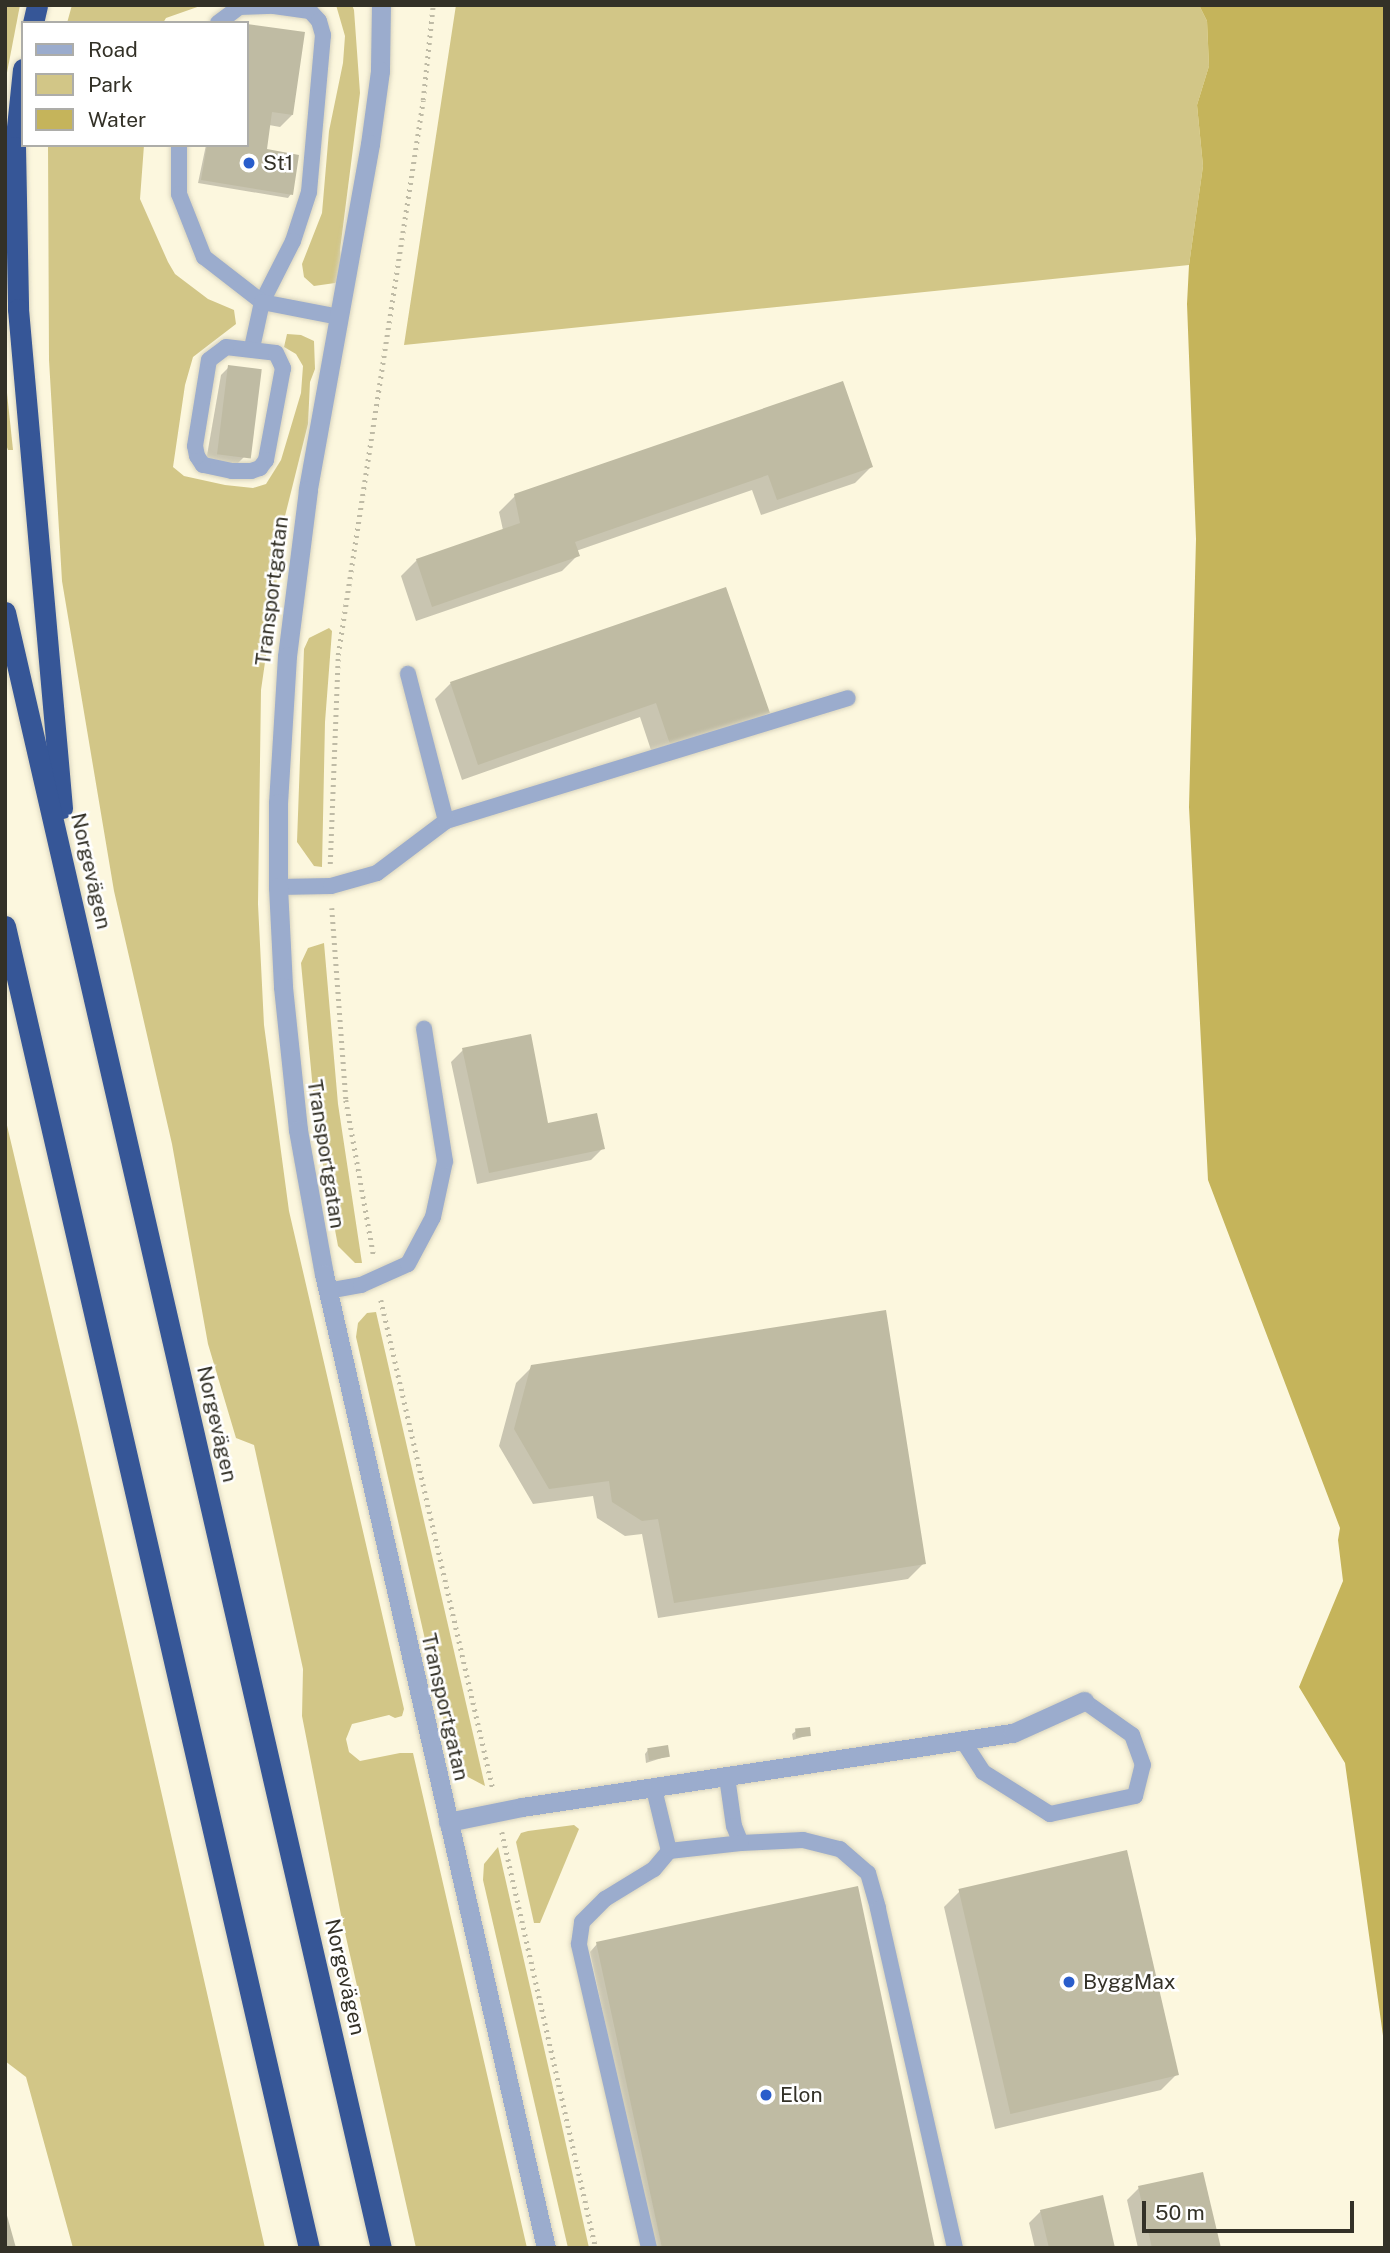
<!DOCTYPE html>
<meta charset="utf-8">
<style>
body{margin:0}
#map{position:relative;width:1390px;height:2253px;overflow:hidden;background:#fcf7de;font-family:"Public Sans",sans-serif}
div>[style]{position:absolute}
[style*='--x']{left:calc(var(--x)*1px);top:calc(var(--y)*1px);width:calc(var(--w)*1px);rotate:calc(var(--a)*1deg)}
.green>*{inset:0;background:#d2c687}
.water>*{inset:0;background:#c5b45b}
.shadow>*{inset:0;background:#0003}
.building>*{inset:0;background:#bfbba3;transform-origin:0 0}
.path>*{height:4.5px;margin-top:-2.25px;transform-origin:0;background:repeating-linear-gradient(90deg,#bfbba6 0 2px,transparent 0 7px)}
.roads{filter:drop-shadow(0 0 2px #d8d3bd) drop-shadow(0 0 2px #d8d3bd)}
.service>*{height:16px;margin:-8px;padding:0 8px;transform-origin:8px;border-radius:8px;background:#9baccd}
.minor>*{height:19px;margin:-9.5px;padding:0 9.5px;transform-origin:9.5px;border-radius:9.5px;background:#9baccd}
.tertiary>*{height:19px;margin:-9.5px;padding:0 9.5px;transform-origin:9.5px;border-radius:9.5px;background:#9baccd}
.motorway>*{height:21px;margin:-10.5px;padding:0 10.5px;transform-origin:10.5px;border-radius:10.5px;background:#365697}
.dots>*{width:19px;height:19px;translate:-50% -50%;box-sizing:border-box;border:4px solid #fff;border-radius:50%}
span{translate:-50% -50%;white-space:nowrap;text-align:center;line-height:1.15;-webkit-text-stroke:5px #fff;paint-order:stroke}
.poi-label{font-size:21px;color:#333127}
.left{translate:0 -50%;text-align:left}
.street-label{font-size:21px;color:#333127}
.frame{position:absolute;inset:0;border:7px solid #333127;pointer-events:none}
.legend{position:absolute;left:21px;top:21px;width:228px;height:126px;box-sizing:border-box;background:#fff;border:2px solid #adada9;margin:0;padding:9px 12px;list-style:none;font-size:21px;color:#333127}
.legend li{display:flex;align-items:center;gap:14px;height:35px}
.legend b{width:35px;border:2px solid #adada9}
.scale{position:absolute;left:1142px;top:2201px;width:212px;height:32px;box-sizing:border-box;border:4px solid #333127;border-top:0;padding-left:9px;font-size:21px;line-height:24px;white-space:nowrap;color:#333127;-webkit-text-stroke:5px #fff;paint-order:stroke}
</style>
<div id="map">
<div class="green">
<i style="clip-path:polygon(5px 5px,20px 5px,5px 83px)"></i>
<i style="clip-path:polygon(72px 5px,203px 5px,166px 18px,163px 23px,67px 23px)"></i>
<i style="clip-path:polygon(336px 5px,352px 5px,354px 10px,360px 93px,340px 250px,343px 277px,335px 283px,314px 286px,304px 277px,302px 264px,322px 213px,329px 131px,343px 63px,345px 36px)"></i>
<i style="clip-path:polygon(456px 5px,1199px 5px,1207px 21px,1209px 66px,1197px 105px,1203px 166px,1189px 265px,404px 345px)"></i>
<i style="clip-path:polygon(48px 145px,144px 145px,140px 199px,168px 262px,175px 274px,208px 299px,234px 310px,236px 324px,193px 357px,185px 385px,173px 467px,184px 476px,225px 485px,253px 488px,266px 484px,281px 460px,301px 393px,303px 366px,296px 354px,284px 347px,287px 334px,301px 335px,314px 341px,315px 369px,310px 382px,308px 424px,278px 544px,280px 558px,261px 690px,258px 904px,264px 1025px,289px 1211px,404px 1709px,402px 1716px,395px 1718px,389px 1715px,352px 1724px,346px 1739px,349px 1752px,360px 1761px,400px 1753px,413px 1753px,527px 2248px,416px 2248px,341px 1915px,302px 1716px,303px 1669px,254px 1445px,236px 1438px,208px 1344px,172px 1144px,114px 891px,62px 581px,49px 360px)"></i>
<i style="clip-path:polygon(5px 374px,13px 450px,8px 450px,5px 442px)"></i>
<i style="clip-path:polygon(329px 628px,332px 631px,325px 722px,322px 867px,314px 866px,297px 842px,304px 649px,309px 638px)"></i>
<i style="clip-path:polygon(324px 943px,338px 1104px,362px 1263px,355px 1263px,338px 1246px,317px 1133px,301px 963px,308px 948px)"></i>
<i style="clip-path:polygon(5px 1117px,78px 1426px,265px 2248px,73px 2248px,26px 2077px,5px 2061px)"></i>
<i style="clip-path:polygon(376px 1312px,485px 1786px,468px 1777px,454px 1760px,445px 1727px,356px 1337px,358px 1323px,367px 1313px)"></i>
<i style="clip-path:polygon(574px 1825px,579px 1829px,540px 1923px,534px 1923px,516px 1842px,521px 1833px,528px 1831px)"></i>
<i style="clip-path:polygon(498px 1847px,563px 2131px,589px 2248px,568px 2248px,483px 1880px,484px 1864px)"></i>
</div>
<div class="water">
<i style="clip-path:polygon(1199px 5px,1385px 5px,1385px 2050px,1345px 1763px,1299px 1687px,1343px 1581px,1338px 1540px,1340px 1528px,1208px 1180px,1189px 807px,1196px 539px,1187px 304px,1189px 265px,1203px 166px,1197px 105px,1209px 66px,1207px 21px)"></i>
</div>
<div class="shadow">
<i style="clip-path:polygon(247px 26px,303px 34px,292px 115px,280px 127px,269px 125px,266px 151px,291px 194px,288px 198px,198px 183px,206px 145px,247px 145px)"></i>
<i style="clip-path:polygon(229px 367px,244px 457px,236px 465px,206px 461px,221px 375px)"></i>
<i style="clip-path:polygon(842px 383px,871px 467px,855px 483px,761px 515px,752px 490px,576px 551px,578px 555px,562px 571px,416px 621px,401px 576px,417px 560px,503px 530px,499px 512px,515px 496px)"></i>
<i style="clip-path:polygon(451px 683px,768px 712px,752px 728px,655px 762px,640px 717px,462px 780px,435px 699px)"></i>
<i style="clip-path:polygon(463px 1050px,546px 1126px,603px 1148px,591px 1160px,477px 1184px,451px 1062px)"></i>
<i style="clip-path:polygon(532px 1367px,924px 1563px,908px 1579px,658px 1618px,642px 1534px,625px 1536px,597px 1518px,593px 1496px,533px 1504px,499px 1446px,516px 1383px)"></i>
<i style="clip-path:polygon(796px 1731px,809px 1735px,793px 1740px,792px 1734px)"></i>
<i style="clip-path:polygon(648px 1750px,668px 1756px,646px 1763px,645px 1754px)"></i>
<i style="clip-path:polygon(960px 1891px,1177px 2074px,1161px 2090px,995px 2129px,944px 1907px)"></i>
<i style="clip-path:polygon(597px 1944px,934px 2248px,653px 2248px,590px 1952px)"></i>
<i style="clip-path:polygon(1139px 2188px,1219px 2248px,1138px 2248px,1127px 2200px)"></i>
<i style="clip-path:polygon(1041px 2211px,1113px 2248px,1035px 2248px,1029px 2223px)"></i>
</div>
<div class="building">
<i style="clip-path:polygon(247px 24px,305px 32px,293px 115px,272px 112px,267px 149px,299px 155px,293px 195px,201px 180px,207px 145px,247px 145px)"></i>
<i style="left:228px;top:365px;width:34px;height:90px;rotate:7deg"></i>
<i style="clip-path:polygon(843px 381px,873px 467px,777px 500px,768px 475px,575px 542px,580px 556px,432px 607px,416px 559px,520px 523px,514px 494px)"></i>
<i style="clip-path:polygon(726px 587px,770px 713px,671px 747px,656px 703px,478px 765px,450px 682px)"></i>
<i style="clip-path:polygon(531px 1034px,548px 1123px,597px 1113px,605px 1149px,489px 1173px,462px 1048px)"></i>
<i style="clip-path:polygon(886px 1310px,926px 1564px,674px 1603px,658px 1519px,642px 1521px,612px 1502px,609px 1481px,549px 1489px,514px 1429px,531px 1365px)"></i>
<i style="left:810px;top:1727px;width:9px;height:15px;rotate:84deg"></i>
<i style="left:668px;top:1745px;width:12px;height:21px;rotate:81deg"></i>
<i style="left:1127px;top:1850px;width:231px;height:173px;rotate:77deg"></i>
<i style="clip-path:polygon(858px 1886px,935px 2248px,662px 2248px,596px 1942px)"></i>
<i style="clip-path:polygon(1203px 2172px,1221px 2248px,1152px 2248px,1138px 2186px)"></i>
<i style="clip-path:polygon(1103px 2195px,1115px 2248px,1049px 2248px,1040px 2210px)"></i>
<i style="clip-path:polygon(6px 2212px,16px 2248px,5px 2248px)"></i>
</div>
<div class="path">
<i style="--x:330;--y:864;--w:209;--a:-87.8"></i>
<i style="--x:338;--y:655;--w:561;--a:-81.29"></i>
<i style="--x:423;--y:100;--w:96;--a:-84"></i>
<i style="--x:332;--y:908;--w:193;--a:85.8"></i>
<i style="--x:346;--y:1100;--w:159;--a:79.9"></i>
<i style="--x:381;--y:1300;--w:502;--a:77.1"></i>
<i style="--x:502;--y:1832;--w:426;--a:77.3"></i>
</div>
<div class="roads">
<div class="service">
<i style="--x:218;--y:23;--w:26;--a:-37"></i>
<i style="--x:239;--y:7;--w:35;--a:-2"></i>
<i style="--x:274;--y:6;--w:36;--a:8"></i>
<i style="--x:310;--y:11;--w:13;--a:48"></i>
<i style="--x:319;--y:21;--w:15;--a:74"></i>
<i style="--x:323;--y:35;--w:158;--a:95.1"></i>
<i style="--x:309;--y:192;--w:52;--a:108.1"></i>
<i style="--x:293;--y:241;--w:68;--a:116.9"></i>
<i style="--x:262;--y:302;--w:47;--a:102.3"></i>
<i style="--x:179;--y:145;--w:49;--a:90"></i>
<i style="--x:179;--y:194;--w:68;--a:68.4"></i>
<i style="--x:204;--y:257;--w:73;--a:37.8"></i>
<i style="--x:262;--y:302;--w:78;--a:11"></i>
<i style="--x:226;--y:347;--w:50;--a:6.8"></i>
<i style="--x:276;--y:353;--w:17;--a:65"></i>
<i style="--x:283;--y:368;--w:94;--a:100.5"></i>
<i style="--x:266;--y:460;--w:10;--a:127"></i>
<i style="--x:260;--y:468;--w:9;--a:162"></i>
<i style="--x:251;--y:471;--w:19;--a:180"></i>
<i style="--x:232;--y:471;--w:30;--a:-168"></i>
<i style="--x:203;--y:465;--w:11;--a:-124"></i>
<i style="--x:197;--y:456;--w:10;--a:-101"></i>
<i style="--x:195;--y:446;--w:87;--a:-80.8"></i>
<i style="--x:209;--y:360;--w:21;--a:-37"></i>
<i style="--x:446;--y:821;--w:420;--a:-17"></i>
<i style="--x:278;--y:887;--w:53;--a:-1.1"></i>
<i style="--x:331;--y:886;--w:48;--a:-15.8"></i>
<i style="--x:377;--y:873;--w:86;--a:-37"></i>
<i style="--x:446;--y:821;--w:152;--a:-104.5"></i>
<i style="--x:327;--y:1291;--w:35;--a:-10"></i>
<i style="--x:361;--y:1285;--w:51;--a:-24.1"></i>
<i style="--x:408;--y:1264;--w:53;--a:-62"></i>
<i style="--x:433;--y:1217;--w:57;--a:-77.9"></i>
<i style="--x:445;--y:1161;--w:134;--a:-99"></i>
<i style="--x:963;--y:1741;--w:37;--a:57"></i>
<i style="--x:983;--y:1772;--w:79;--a:32.1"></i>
<i style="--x:1050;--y:1814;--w:87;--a:-12"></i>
<i style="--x:1135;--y:1796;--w:32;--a:-76"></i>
<i style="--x:1143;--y:1765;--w:32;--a:-110"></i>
<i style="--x:1132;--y:1735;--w:59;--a:-144.7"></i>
<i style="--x:727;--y:1777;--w:49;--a:81.9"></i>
<i style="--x:734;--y:1826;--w:18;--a:68"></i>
<i style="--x:741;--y:1843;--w:62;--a:-2.8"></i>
<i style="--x:803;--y:1840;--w:38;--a:14"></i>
<i style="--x:840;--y:1849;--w:37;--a:41"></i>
<i style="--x:868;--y:1873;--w:37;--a:74"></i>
<i style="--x:878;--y:1909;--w:348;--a:77.2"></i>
<i style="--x:669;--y:1851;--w:72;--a:-6.3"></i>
<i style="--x:649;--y:2248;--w:312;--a:-103"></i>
<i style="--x:579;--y:1944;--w:22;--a:-82"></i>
<i style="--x:582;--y:1922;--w:33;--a:-45"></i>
<i style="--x:605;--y:1899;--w:57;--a:-31.5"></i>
<i style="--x:654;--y:1869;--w:23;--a:-50"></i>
<i style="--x:669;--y:1851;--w:64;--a:-103.6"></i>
</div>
<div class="minor">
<i style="--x:448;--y:1822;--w:76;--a:-11.5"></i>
<i style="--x:522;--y:1807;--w:497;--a:-8.6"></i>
<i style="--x:1013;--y:1733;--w:78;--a:-24.3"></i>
</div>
<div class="tertiary">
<i style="--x:381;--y:5;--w:66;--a:90.9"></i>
<i style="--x:380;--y:71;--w:74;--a:97.8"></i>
<i style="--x:370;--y:144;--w:352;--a:100.2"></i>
<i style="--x:308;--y:490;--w:167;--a:97.2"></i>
<i style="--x:287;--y:656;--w:147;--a:93.5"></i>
<i style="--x:278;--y:803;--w:84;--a:90"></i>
<i style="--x:278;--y:887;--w:100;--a:87.1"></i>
<i style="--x:283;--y:987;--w:144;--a:84"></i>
<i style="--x:298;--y:1130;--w:146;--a:79.8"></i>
<i style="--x:324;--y:1274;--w:999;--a:77.16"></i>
</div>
<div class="motorway">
<i style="--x:33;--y:23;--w:18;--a:-77"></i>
<i style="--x:23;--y:69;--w:78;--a:95.9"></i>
<i style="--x:15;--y:147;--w:162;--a:88.9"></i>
<i style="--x:18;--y:309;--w:501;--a:84.96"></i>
<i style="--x:5;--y:612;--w:1679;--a:77.06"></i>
<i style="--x:5;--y:926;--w:1357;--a:77.05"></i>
</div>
</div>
<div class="dots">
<i style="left:249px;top:163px;background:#295dcb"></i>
<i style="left:1069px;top:1982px;background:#295dcb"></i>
<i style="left:766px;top:2095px;background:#295dcb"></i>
</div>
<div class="poi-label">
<span class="left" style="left:263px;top:163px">St1</span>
<span class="left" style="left:1083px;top:1982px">ByggMax</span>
<span class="left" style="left:780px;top:2095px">Elon</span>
</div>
<div class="street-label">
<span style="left:272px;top:591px;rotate:-83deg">Transportgatan</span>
<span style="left:91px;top:871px;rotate:77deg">Norgevägen</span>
<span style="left:326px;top:1154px;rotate:81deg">Transportgatan</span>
<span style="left:217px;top:1424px;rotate:77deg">Norgevägen</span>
<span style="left:445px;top:1707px;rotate:77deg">Transportgatan</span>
<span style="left:345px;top:1977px;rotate:77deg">Norgevägen</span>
</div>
<div class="frame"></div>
<ul class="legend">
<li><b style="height:9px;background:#9baccd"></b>Road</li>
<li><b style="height:19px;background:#d2c687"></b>Park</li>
<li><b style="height:19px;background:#c5b45b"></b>Water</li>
</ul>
<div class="scale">50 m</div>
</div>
